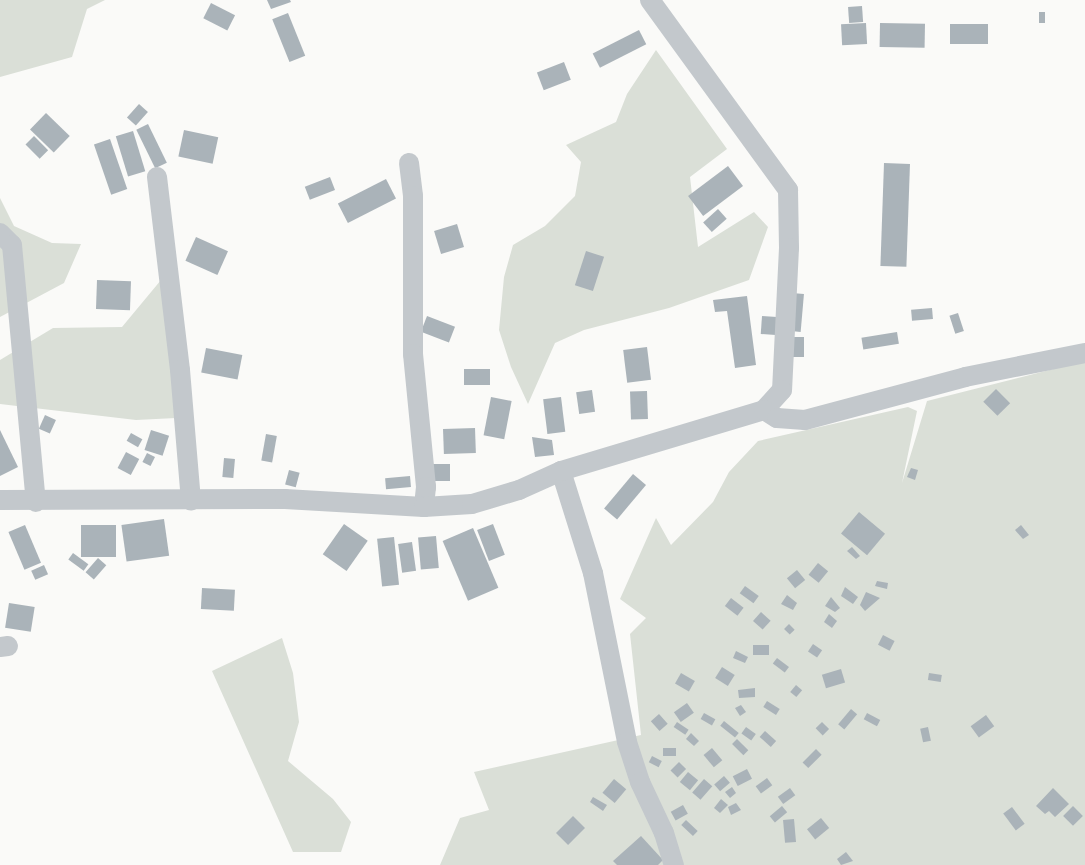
<!DOCTYPE html>
<style>
body{margin:0}
#map{position:relative;width:1085px;height:865px;overflow:hidden;background:#fafaf8;font-family:"Fira Sans Condensed",sans-serif}
div>[style]{position:absolute}
[style*='--x']{left:calc(var(--x)*1px);top:calc(var(--y)*1px);width:calc(var(--w)*1px);rotate:calc(var(--a)*1deg)}
.green>*{inset:0;background:#dadfd7}
.building>*{inset:0;background:#aab3b9;transform-origin:0 0}
.street>*{height:20px;margin:-10px;padding:0 10px;transform-origin:10px;border-radius:10px;background:#c3c8cc}
span{translate:-50% -50%;white-space:nowrap;text-align:center;line-height:1.15;-webkit-text-stroke:6px #fff;paint-order:stroke}
</style>
<div id="map">
<div class="green">
<i style="clip-path:polygon(0 0,105px 0,87px 9px,72px 57px,0 77px)"></i>
<i style="clip-path:polygon(656px 50px,727px 149px,690px 177px,698px 247px,754px 212px,768px 227px,749px 280px,669px 308px,584px 330px,555px 343px,528px 404px,511px 367px,499px 330px,504px 277px,513px 245px,545px 226px,575px 196px,581px 162px,566px 145px,616px 122px,627px 94px)"></i>
<i style="clip-path:polygon(0 198px,14px 226px,52px 243px,81px 244px,64px 283px,0 317px)"></i>
<i style="clip-path:polygon(161px 280px,176px 418px,136px 420px,0 404px,0 360px,53px 328px,122px 327px)"></i>
<i style="clip-path:polygon(1085px 361px,1085px 865px,440px 865px,460px 818px,489px 810px,474px 772px,641px 735px,630px 634px,646px 618px,620px 599px,656px 518px,671px 545px,713px 502px,729px 472px,758px 441px,908px 407px,917px 411px,902px 483px,927px 401px)"></i>
<i style="clip-path:polygon(282px 638px,293px 673px,299px 722px,288px 761px,333px 799px,351px 822px,341px 852px,293px 852px,212px 671px)"></i>
</div>
<div class="building">
<i style="clip-path:polygon(267px 0,290px 0,291px 2px,271px 9px)"></i>
<i style="left:211px;top:3px;width:27px;height:17px;rotate:27deg"></i>
<i style="left:862px;top:6px;width:16px;height:14px;rotate:86deg"></i>
<i style="left:1039px;top:12px;width:6px;height:11px"></i>
<i style="left:288px;top:13px;width:46px;height:17px;rotate:68deg"></i>
<i style="left:866px;top:23px;width:21px;height:25px;rotate:87deg"></i>
<i style="left:880px;top:23px;width:45px;height:24px;rotate:1deg"></i>
<i style="left:988px;top:24px;width:20px;height:38px;rotate:90deg"></i>
<i style="left:639px;top:30px;width:16px;height:52px;rotate:63deg"></i>
<i style="left:564px;top:62px;width:19px;height:29px;rotate:69deg"></i>
<i style="left:139px;top:104px;width:12px;height:18px;rotate:42deg"></i>
<i style="left:46px;top:113px;width:33px;height:23px;rotate:44deg"></i>
<i style="left:148px;top:124px;width:43px;height:13px;rotate:64deg"></i>
<i style="left:184px;top:130px;width:35px;height:27px;rotate:12deg"></i>
<i style="left:133px;top:131px;width:42px;height:18px;rotate:73deg"></i>
<i style="left:34px;top:136px;width:20px;height:12px;rotate:45deg"></i>
<i style="left:110px;top:139px;width:53px;height:17px;rotate:71deg"></i>
<i style="left:884px;top:163px;width:26px;height:103px;rotate:2deg"></i>
<i style="left:728px;top:166px;width:25px;height:50px;rotate:53deg"></i>
<i style="left:330px;top:177px;width:14px;height:27px;rotate:69deg"></i>
<i style="left:386px;top:179px;width:22px;height:54px;rotate:63deg"></i>
<i style="left:718px;top:209px;width:13px;height:20px;rotate:48deg"></i>
<i style="left:457px;top:224px;width:24px;height:24px;rotate:73deg"></i>
<i style="left:196px;top:237px;width:35px;height:26px;rotate:24deg"></i>
<i style="left:586px;top:251px;width:19px;height:36px;rotate:18deg"></i>
<i style="left:97px;top:280px;width:34px;height:29px;rotate:2deg"></i>
<i style="left:792px;top:293px;width:12px;height:38px;rotate:5deg"></i>
<i style="clip-path:polygon(747px 296px,756px 365px,735px 368px,727px 311px,715px 312px,713px 300px)"></i>
<i style="left:932px;top:308px;width:11px;height:21px;rotate:85deg"></i>
<i style="left:958px;top:313px;width:19px;height:9px;rotate:72deg"></i>
<i style="left:427px;top:316px;width:30px;height:17px;rotate:21deg"></i>
<i style="left:762px;top:316px;width:15px;height:18px;rotate:4deg"></i>
<i style="left:897px;top:332px;width:12px;height:36px;rotate:81deg"></i>
<i style="left:790px;top:337px;width:14px;height:20px"></i>
<i style="left:647px;top:347px;width:33px;height:24px;rotate:83deg"></i>
<i style="left:206px;top:348px;width:37px;height:25px;rotate:11deg"></i>
<i style="left:490px;top:369px;width:16px;height:26px;rotate:90deg"></i>
<i style="left:996px;top:389px;width:20px;height:18px;rotate:45deg"></i>
<i style="left:592px;top:390px;width:22px;height:16px;rotate:82deg"></i>
<i style="left:647px;top:391px;width:28px;height:17px;rotate:88deg"></i>
<i style="left:491px;top:397px;width:21px;height:39px;rotate:11deg"></i>
<i style="left:561px;top:397px;width:35px;height:18px;rotate:83deg"></i>
<i style="left:45px;top:415px;width:12px;height:15px;rotate:24deg"></i>
<i style="left:475px;top:428px;width:25px;height:32px;rotate:88deg"></i>
<i style="clip-path:polygon(0 430px,18px 467px,0 476px)"></i>
<i style="left:151px;top:430px;width:19px;height:21px;rotate:18deg"></i>
<i style="left:131px;top:433px;width:13px;height:9px;rotate:29deg"></i>
<i style="left:266px;top:434px;width:11px;height:27px;rotate:10deg"></i>
<i style="clip-path:polygon(532px 437px,552px 440px,554px 455px,535px 457px)"></i>
<i style="left:126px;top:452px;width:15px;height:18px;rotate:28deg"></i>
<i style="left:147px;top:453px;width:9px;height:10px;rotate:27deg"></i>
<i style="left:224px;top:458px;width:11px;height:19px;rotate:5deg"></i>
<i style="left:430px;top:464px;width:20px;height:17px"></i>
<i style="clip-path:polygon(911px 468px,918px 470px,915px 480px,907px 477px)"></i>
<i style="left:289px;top:470px;width:11px;height:15px;rotate:15deg"></i>
<i style="left:633px;top:474px;width:17px;height:45px;rotate:40deg"></i>
<i style="left:410px;top:476px;width:11px;height:25px;rotate:85deg"></i>
<i style="left:859px;top:512px;width:34px;height:28px;rotate:40deg"></i>
<i style="left:164px;top:519px;width:37px;height:43px;rotate:82deg"></i>
<i style="left:344px;top:524px;width:29px;height:37px;rotate:35deg"></i>
<i style="left:493px;top:524px;width:33px;height:17px;rotate:69deg"></i>
<i style="left:25px;top:525px;width:41px;height:18px;rotate:67deg"></i>
<i style="left:81px;top:525px;width:35px;height:32px"></i>
<i style="clip-path:polygon(1021px 525px,1029px 535px,1023px 539px,1015px 530px)"></i>
<i style="left:473px;top:528px;width:65px;height:33px;rotate:67deg"></i>
<i style="left:436px;top:536px;width:32px;height:18px;rotate:85deg"></i>
<i style="left:394px;top:537px;width:48px;height:17px;rotate:84deg"></i>
<i style="left:412px;top:542px;width:29px;height:14px;rotate:82deg"></i>
<i style="clip-path:polygon(852px 547px,860px 556px,856px 559px,847px 551px)"></i>
<i style="left:73px;top:553px;width:19px;height:8px;rotate:36deg"></i>
<i style="left:98px;top:558px;width:11px;height:19px;rotate:41deg"></i>
<i style="left:818px;top:563px;width:13px;height:15px;rotate:39deg"></i>
<i style="left:44px;top:565px;width:10px;height:14px;rotate:66deg"></i>
<i style="left:797px;top:570px;width:13px;height:13px;rotate:51deg"></i>
<i style="clip-path:polygon(877px 581px,888px 583px,887px 589px,875px 586px)"></i>
<i style="left:745px;top:586px;width:17px;height:9px;rotate:36deg"></i>
<i style="clip-path:polygon(845px 587px,858px 597px,853px 604px,841px 596px)"></i>
<i style="left:202px;top:588px;width:33px;height:21px;rotate:3deg"></i>
<i style="clip-path:polygon(866px 592px,880px 598px,865px 611px,860px 605px)"></i>
<i style="clip-path:polygon(787px 595px,797px 603px,793px 610px,781px 604px)"></i>
<i style="clip-path:polygon(831px 597px,840px 608px,835px 612px,825px 606px)"></i>
<i style="left:731px;top:598px;width:16px;height:10px;rotate:38deg"></i>
<i style="left:9px;top:603px;width:26px;height:25px;rotate:9deg"></i>
<i style="left:761px;top:612px;width:13px;height:12px;rotate:42deg"></i>
<i style="clip-path:polygon(829px 614px,837px 621px,832px 628px,824px 622px)"></i>
<i style="left:789px;top:624px;width:8px;height:7px;rotate:45deg"></i>
<i style="left:883px;top:635px;width:13px;height:11px;rotate:27deg"></i>
<i style="left:813px;top:644px;width:11px;height:9px;rotate:34deg"></i>
<i style="left:769px;top:645px;width:10px;height:16px;rotate:90deg"></i>
<i style="clip-path:polygon(736px 651px,748px 657px,745px 663px,733px 658px)"></i>
<i style="left:777px;top:658px;width:15px;height:7px;rotate:37deg"></i>
<i style="left:722px;top:667px;width:15px;height:13px;rotate:32deg"></i>
<i style="left:841px;top:669px;width:14px;height:20px;rotate:73deg"></i>
<i style="left:681px;top:673px;width:16px;height:12px;rotate:30deg"></i>
<i style="left:929px;top:673px;width:13px;height:7px;rotate:9deg"></i>
<i style="left:796px;top:685px;width:8px;height:9px;rotate:40deg"></i>
<i style="clip-path:polygon(755px 688px,755px 697px,739px 698px,738px 690px)"></i>
<i style="left:767px;top:701px;width:15px;height:7px;rotate:32deg"></i>
<i style="left:687px;top:703px;width:12px;height:16px;rotate:55deg"></i>
<i style="clip-path:polygon(741px 705px,746px 712px,740px 716px,735px 708px)"></i>
<i style="left:851px;top:709px;width:8px;height:20px;rotate:40deg"></i>
<i style="left:704px;top:713px;width:13px;height:7px;rotate:29deg"></i>
<i style="left:867px;top:713px;width:15px;height:7px;rotate:28deg"></i>
<i style="left:659px;top:714px;width:13px;height:11px;rotate:48deg"></i>
<i style="left:986px;top:715px;width:14px;height:19px;rotate:54deg"></i>
<i style="left:724px;top:721px;width:19px;height:6px;rotate:39deg"></i>
<i style="left:677px;top:722px;width:14px;height:6px;rotate:34deg"></i>
<i style="left:822px;top:722px;width:10px;height:9px;rotate:45deg"></i>
<i style="left:746px;top:727px;width:12px;height:8px;rotate:35deg"></i>
<i style="left:928px;top:727px;width:14px;height:8px;rotate:78deg"></i>
<i style="left:765px;top:731px;width:15px;height:8px;rotate:42deg"></i>
<i style="clip-path:polygon(691px 733px,699px 741px,694px 746px,686px 739px)"></i>
<i style="left:737px;top:739px;width:16px;height:7px;rotate:45deg"></i>
<i style="left:663px;top:748px;width:13px;height:8px"></i>
<i style="left:712px;top:748px;width:16px;height:11px;rotate:50deg"></i>
<i style="left:816px;top:749px;width:8px;height:19px;rotate:45deg"></i>
<i style="left:652px;top:756px;width:11px;height:7px;rotate:27deg"></i>
<i style="left:679px;top:762px;width:10px;height:12px;rotate:45deg"></i>
<i style="left:747px;top:769px;width:11px;height:16px;rotate:63deg"></i>
<i style="left:688px;top:772px;width:13px;height:13px;rotate:39deg"></i>
<i style="left:724px;top:776px;width:9px;height:13px;rotate:49deg"></i>
<i style="left:767px;top:778px;width:9px;height:14px;rotate:54deg"></i>
<i style="left:614px;top:779px;width:16px;height:18px;rotate:40deg"></i>
<i style="left:704px;top:779px;width:11px;height:18px;rotate:41deg"></i>
<i style="clip-path:polygon(732px 787px,736px 793px,730px 798px,725px 792px)"></i>
<i style="left:790px;top:788px;width:9px;height:15px;rotate:54deg"></i>
<i style="clip-path:polygon(1053px 788px,1069px 804px,1055px 817px,1049px 811px,1045px 814px,1036px 806px)"></i>
<i style="clip-path:polygon(593px 797px,607px 805px,603px 811px,590px 802px)"></i>
<i style="clip-path:polygon(721px 799px,728px 805px,720px 813px,714px 808px)"></i>
<i style="clip-path:polygon(736px 803px,741px 810px,731px 815px,728px 807px)"></i>
<i style="left:683px;top:805px;width:10px;height:14px;rotate:61deg"></i>
<i style="left:782px;top:806px;width:8px;height:16px;rotate:50deg"></i>
<i style="left:1073px;top:806px;width:14px;height:14px;rotate:45deg"></i>
<i style="left:1012px;top:807px;width:21px;height:11px;rotate:53deg"></i>
<i style="left:573px;top:816px;width:17px;height:24px;rotate:45deg"></i>
<i style="left:821px;top:818px;width:13px;height:18px;rotate:51deg"></i>
<i style="left:794px;top:819px;width:23px;height:11px;rotate:85deg"></i>
<i style="left:686px;top:820px;width:16px;height:7px;rotate:43deg"></i>
<i style="clip-path:polygon(641px 836px,663px 860px,658px 865px,617px 865px,613px 861px)"></i>
<i style="clip-path:polygon(846px 852px,853px 861px,841px 865px,837px 859px)"></i>
</div>
<div class="street">
<i style="--x:650;--y:0;--w:235;--a:54"></i>
<i style="--x:788;--y:190;--w:58;--a:89"></i>
<i style="--x:789;--y:248;--w:142;--a:92.8"></i>
<i style="--x:782;--y:390;--w:27;--a:132"></i>
<i style="--x:409;--y:163;--w:33;--a:83"></i>
<i style="--x:413;--y:196;--w:158;--a:90"></i>
<i style="--x:413;--y:354;--w:134;--a:84.4"></i>
<i style="--x:426;--y:487;--w:20;--a:96"></i>
<i style="--x:157;--y:177;--w:194;--a:83.2"></i>
<i style="--x:180;--y:370;--w:131;--a:85.2"></i>
<i style="--x:0;--y:233;--w:17;--a:45"></i>
<i style="--x:12;--y:245;--w:258;--a:84.7"></i>
<i style="--x:561;--y:471;--w:107;--a:72.6"></i>
<i style="--x:593;--y:573;--w:172;--a:78.6"></i>
<i style="--x:627;--y:742;--w:42;--a:72"></i>
<i style="--x:640;--y:782;--w:56;--a:64.8"></i>
<i style="--x:664;--y:833;--w:34;--a:73"></i>
<i style="--x:0;--y:500;--w:285;--a:-0.2"></i>
<i style="--x:285;--y:499;--w:139;--a:3.3"></i>
<i style="--x:424;--y:507;--w:48;--a:-3.6"></i>
<i style="--x:472;--y:504;--w:49;--a:-16.6"></i>
<i style="--x:519;--y:490;--w:46;--a:-24.3"></i>
<i style="--x:561;--y:471;--w:212;--a:-16.7"></i>
<i style="--x:764;--y:410;--w:15;--a:32"></i>
<i style="--x:777;--y:418;--w:28;--a:4"></i>
<i style="--x:805;--y:420;--w:166;--a:-15"></i>
<i style="--x:965;--y:377;--w:122;--a:-11.3"></i>
<i style="--x:0;--y:647;--w:8;--a:-7"></i>
</div>
</div>
